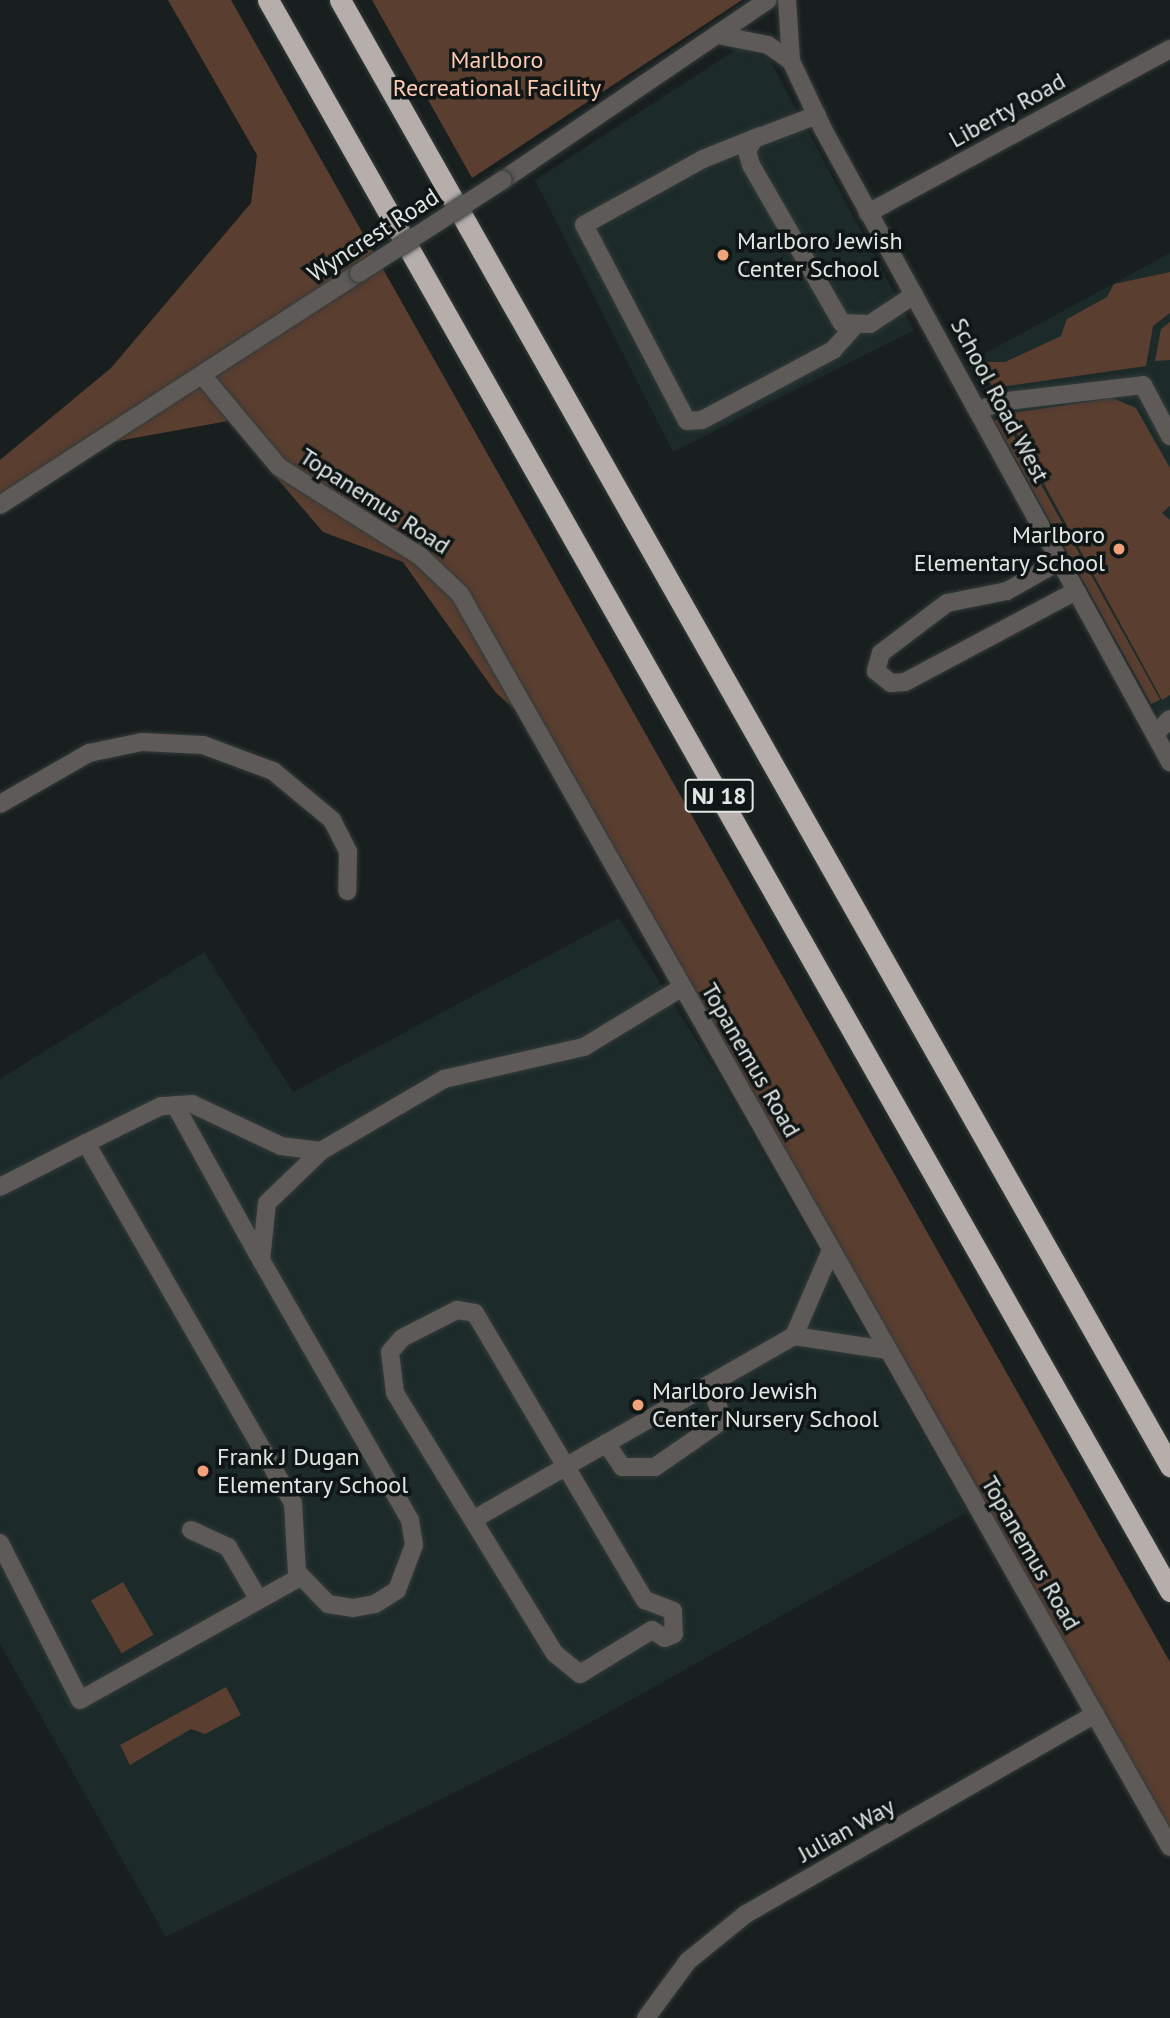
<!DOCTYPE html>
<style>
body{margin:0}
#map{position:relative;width:1170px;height:2018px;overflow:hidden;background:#181f1e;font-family:"PT Sans",sans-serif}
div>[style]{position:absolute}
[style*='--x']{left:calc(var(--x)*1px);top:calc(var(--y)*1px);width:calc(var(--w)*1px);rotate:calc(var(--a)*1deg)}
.built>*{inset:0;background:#1c2b29}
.green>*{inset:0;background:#5a3e30;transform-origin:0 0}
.roads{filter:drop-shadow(0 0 2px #343b3a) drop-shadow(0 0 2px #343b3a)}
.minor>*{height:18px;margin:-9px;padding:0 9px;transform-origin:9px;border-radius:9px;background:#5d5a58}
.highway>*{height:21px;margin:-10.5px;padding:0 10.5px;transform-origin:10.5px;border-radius:10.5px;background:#b6aeaa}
.bridges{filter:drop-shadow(0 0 2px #343b3a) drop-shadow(0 0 2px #343b3a)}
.minor-bridge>*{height:18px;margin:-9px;padding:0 9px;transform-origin:9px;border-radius:9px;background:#5d5a58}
.dots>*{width:19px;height:19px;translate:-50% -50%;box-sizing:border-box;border:4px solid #0f1615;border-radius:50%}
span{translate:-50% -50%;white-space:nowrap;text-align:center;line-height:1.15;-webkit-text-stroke:7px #0f1615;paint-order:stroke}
.shield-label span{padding:2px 5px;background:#0f1615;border:2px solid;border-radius:5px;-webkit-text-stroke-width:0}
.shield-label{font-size:23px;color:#e2e7e6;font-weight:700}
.park-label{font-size:24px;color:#fecab1}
.street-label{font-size:24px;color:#e2e7e6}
.poi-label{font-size:24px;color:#e2e7e6}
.left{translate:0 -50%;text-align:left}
.right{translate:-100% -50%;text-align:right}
</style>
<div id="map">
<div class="built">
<i style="clip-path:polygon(740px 47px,770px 60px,914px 330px,673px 452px,535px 180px)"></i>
<i style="clip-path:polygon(1170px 253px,1170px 735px,967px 363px)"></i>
<i style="clip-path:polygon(619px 918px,717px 1073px,967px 1512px,559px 1740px,166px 1937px,0 1644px,0 1079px,204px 952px,293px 1092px)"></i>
</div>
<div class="green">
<i style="clip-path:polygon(168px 0,231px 0,1170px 1662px,1170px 1830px,557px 746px,496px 693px,403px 562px,323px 532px,228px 421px,90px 446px,0 505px,0 460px,111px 368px,251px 203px,257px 155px)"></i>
<i style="clip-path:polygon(372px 0,742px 0,472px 178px)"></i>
<i style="clip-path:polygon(1170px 272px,1170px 313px,1153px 326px,1146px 366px,993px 388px,979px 362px,1005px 362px,1061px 336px,1067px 319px,1107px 297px,1114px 284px)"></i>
<i style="clip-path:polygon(1170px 322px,1170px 360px,1155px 361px,1161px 329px)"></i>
<i style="clip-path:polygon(1112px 398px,1136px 408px,1170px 468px,1170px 506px,1162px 513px,1170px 520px,1170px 695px,1162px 700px,1006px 414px)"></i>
<i style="left:1003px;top:416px;width:324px;height:10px;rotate:61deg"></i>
<i style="left:123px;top:1582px;width:61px;height:37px;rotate:60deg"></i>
<i style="clip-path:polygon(226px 1687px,241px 1715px,205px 1734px,191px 1729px,130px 1765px,120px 1745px)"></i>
</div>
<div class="roads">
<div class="minor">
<i style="--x:787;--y:0;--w:61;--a:86.2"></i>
<i style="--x:791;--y:61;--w:77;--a:64.8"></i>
<i style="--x:824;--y:131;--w:720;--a:61.26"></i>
<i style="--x:723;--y:36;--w:46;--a:11.3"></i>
<i style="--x:768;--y:45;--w:28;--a:35"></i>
<i style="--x:817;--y:115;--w:67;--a:159.1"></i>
<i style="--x:754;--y:139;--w:14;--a:120"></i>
<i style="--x:747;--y:151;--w:15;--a:74"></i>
<i style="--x:751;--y:165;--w:182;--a:60.1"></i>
<i style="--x:842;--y:323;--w:28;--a:2"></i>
<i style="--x:870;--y:324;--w:53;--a:-33.4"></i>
<i style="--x:760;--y:136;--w:61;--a:158"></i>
<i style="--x:703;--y:159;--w:136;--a:151"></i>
<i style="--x:584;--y:225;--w:221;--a:62.3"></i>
<i style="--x:687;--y:421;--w:15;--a:-4"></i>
<i style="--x:702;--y:420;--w:149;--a:-28.1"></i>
<i style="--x:833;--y:350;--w:30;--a:-48"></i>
<i style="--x:503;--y:180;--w:320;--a:-34.2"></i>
<i style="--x:868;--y:213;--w:344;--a:-28.5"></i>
<i style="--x:202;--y:375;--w:120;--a:50.1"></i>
<i style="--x:279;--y:467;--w:167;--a:32.3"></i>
<i style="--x:420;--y:556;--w:55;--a:43.5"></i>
<i style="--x:460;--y:594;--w:1440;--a:60.46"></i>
<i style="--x:978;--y:411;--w:23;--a:-23"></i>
<i style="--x:999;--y:402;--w:145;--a:-6.7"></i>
<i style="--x:1143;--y:385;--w:58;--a:62.1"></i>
<i style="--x:0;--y:505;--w:427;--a:-32.9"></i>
<i style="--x:1060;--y:561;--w:61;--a:150.5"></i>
<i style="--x:1007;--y:591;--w:61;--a:168.7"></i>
<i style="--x:947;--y:603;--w:83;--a:142.9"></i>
<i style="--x:881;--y:653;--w:19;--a:106"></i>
<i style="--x:876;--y:671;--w:19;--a:39"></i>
<i style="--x:891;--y:683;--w:14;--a:-4"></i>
<i style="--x:905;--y:682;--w:194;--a:-28"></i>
<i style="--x:1155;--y:734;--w:21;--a:-45"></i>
<i style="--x:0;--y:804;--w:103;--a:-29.8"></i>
<i style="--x:89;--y:753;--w:54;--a:-11.7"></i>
<i style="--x:142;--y:742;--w:61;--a:2.8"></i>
<i style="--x:203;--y:745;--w:75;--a:20.4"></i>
<i style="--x:273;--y:771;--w:77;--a:39.7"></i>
<i style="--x:332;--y:820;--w:36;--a:63"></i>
<i style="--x:348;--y:852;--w:39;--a:91"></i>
<i style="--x:175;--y:1105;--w:171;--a:61"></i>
<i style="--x:321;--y:1151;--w:40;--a:-172.9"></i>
<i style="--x:281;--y:1146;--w:98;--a:-154.7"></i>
<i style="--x:192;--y:1104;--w:31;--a:176"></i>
<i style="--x:161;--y:1106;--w:84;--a:153.7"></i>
<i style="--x:86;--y:1143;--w:415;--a:60.1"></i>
<i style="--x:293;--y:1503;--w:69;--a:86.7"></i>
<i style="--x:297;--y:1572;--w:45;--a:45.9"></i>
<i style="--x:328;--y:1604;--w:25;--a:9"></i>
<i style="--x:353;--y:1608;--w:22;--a:-10"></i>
<i style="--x:375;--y:1604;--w:26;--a:-32"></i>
<i style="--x:397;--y:1590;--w:48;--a:-69.3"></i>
<i style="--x:414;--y:1545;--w:25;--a:-99"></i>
<i style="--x:410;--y:1520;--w:300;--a:-119.8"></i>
<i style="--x:261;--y:1260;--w:57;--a:-84"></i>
<i style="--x:267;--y:1203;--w:75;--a:-43.9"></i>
<i style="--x:321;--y:1151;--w:143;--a:-30.3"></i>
<i style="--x:444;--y:1079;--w:144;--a:-12.9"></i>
<i style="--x:584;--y:1047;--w:114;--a:-31.3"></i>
<i style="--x:0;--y:1187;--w:97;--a:-27.1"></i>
<i style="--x:457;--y:1310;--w:18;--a:9"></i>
<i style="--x:475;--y:1313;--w:334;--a:59.4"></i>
<i style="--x:645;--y:1600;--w:30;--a:21"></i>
<i style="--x:673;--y:1611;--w:23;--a:88"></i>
<i style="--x:674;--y:1634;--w:10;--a:156"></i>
<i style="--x:665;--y:1638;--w:15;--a:-148"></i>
<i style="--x:652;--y:1630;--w:84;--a:148.6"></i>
<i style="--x:580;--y:1674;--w:32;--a:-141"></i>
<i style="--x:555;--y:1654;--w:306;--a:-121.5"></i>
<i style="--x:395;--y:1393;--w:41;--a:-97"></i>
<i style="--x:390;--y:1352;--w:18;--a:-49"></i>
<i style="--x:402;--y:1338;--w:62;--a:-27"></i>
<i style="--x:794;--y:1336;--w:95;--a:8.5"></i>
<i style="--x:606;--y:1443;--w:29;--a:56"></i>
<i style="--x:622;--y:1467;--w:33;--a:0"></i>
<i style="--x:655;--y:1467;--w:83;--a:-34.7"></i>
<i style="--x:723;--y:1420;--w:37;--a:-110"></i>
<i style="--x:476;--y:1518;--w:366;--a:-29.8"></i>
<i style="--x:794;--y:1336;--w:94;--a:-66.7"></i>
<i style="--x:191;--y:1530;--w:41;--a:24.7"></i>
<i style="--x:228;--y:1547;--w:61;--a:59.7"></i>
<i style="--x:0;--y:1543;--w:176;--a:63"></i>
<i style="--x:80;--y:1700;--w:252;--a:-29.2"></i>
<i style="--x:646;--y:2018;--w:71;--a:-53.6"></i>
<i style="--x:688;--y:1961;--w:75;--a:-39"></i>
<i style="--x:746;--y:1914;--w:402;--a:-29.8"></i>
</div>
<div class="highway">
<i style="--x:268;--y:0;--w:1829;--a:60.45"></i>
<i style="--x:340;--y:0;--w:1685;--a:60.48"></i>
</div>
</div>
<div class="bridges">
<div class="minor-bridge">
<i style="--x:359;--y:273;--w:171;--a:-32.9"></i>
</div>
</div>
<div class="dots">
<i style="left:723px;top:255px;background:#f0a27a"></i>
<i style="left:1119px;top:549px;background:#f0a27a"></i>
<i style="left:638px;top:1405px;background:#f0a27a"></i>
<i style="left:203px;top:1471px;background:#f0a27a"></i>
</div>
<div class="shield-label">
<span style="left:719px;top:796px">NJ 18</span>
</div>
<div class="park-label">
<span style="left:497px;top:74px">Marlboro<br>Recreational Facility</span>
</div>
<div class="street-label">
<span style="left:1007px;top:110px;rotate:-29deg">Liberty Road</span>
<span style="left:373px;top:235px;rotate:-33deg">Wyncrest Road</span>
<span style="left:1000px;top:400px;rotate:62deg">School Road West</span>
<span style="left:375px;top:501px;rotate:33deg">Topanemus Road</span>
<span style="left:751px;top:1060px;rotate:60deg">Topanemus Road</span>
<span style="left:1031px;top:1553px;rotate:60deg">Topanemus Road</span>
<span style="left:846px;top:1830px;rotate:-29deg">Julian Way</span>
</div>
<div class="poi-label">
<span class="left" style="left:737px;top:255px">Marlboro Jewish<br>Center School</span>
<span class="right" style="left:1105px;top:549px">Marlboro<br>Elementary School</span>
<span class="left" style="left:652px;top:1405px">Marlboro Jewish<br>Center Nursery School</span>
<span class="left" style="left:217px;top:1471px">Frank J Dugan<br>Elementary School</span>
</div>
</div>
